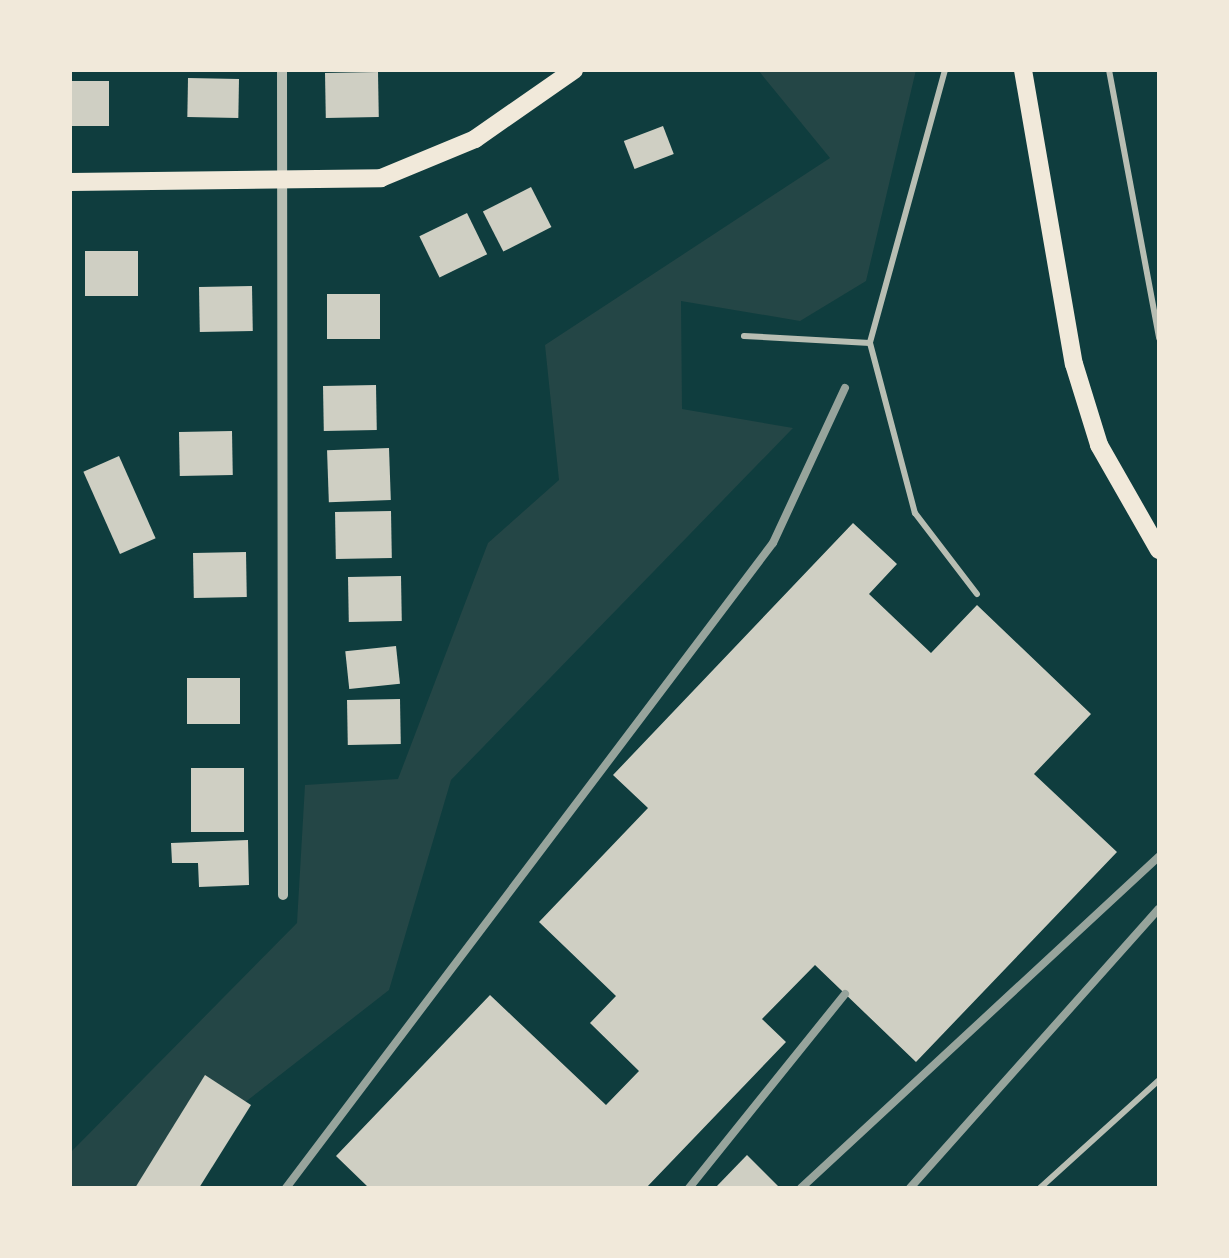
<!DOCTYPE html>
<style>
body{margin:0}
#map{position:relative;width:1229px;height:1258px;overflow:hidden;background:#0f3d3e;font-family:"Nunito Sans",sans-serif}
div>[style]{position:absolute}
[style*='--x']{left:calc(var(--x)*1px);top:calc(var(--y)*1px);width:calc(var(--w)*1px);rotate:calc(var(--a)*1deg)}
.green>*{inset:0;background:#244646}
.building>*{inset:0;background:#cfcfc3;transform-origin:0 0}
.service>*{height:6px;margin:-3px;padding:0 3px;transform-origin:3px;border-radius:3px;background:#b8beb3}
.minor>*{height:10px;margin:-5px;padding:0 5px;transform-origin:5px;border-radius:5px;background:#b8beb3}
.secondary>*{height:18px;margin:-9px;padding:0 9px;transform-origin:9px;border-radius:9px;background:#f1e9da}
.rail>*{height:8px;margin:-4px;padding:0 4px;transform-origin:4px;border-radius:4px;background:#97a49c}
span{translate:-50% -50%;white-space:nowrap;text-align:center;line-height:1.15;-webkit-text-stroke:8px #f1e9da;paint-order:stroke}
.frame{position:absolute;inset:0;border:72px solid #f1e9da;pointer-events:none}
</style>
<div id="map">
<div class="green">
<i style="clip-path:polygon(758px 70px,916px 70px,866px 281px,800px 321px,681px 301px,682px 409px,793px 428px,451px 780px,389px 990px,135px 1188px,70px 1188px,70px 1153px,297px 923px,305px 785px,398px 779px,488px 543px,559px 480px,545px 345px,830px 158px)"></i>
</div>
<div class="building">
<i style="left:378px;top:72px;width:45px;height:53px;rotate:89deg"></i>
<i style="left:239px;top:79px;width:39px;height:51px;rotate:91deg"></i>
<i style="left:70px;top:81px;width:39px;height:45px"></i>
<i style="left:663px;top:126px;width:30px;height:42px;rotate:69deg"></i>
<i style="left:531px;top:187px;width:45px;height:54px;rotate:63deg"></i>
<i style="left:467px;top:213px;width:46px;height:53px;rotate:64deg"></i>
<i style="left:138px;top:251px;width:45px;height:53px;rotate:90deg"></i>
<i style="left:252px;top:286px;width:45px;height:53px;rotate:89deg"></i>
<i style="left:327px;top:294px;width:53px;height:45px"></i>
<i style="left:376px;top:385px;width:45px;height:53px;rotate:89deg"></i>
<i style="left:232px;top:431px;width:44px;height:53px;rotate:89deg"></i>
<i style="left:389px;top:448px;width:52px;height:62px;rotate:88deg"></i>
<i style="left:119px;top:456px;width:90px;height:39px;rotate:66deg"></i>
<i style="left:391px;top:511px;width:47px;height:56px;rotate:89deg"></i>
<i style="clip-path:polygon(853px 523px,897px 564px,869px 594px,931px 653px,977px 605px,1091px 714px,1034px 774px,1117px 852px,916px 1062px,815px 965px,762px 1019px,786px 1042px,646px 1188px,369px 1188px,336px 1156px,490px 995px,606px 1105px,639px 1071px,590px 1023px,616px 996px,539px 922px,648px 808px,613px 775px)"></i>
<i style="left:246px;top:552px;width:45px;height:53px;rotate:89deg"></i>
<i style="left:401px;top:576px;width:45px;height:53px;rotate:89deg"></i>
<i style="left:396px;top:646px;width:38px;height:51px;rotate:84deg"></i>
<i style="left:240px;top:678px;width:46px;height:53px;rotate:90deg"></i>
<i style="left:400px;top:699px;width:45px;height:53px;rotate:89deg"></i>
<i style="left:191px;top:768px;width:53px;height:64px"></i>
<i style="clip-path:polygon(248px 840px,249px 885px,199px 887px,198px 863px,172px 863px,171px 843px)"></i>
<i style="clip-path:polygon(205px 1075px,251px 1105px,199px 1188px,135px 1188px)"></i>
<i style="clip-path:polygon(747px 1155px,780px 1188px,715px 1188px)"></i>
</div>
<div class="service">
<i style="--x:945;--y:70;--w:283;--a:105.4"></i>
<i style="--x:870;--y:343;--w:176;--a:75.2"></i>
<i style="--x:915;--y:513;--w:102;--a:52.6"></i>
<i style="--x:1109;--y:70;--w:273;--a:79.4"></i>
<i style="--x:744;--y:336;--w:126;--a:3.2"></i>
<i style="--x:1040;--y:1188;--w:161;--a:-42.2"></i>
</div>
<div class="minor">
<i style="--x:282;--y:70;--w:825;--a:89.93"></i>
</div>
<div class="secondary">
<i style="--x:1023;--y:70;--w:298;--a:80.2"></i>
<i style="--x:1074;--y:364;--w:85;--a:72.8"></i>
<i style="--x:1099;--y:445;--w:121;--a:60.3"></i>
<i style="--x:70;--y:182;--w:311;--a:-0.7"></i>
<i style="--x:381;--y:178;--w:102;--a:-22.5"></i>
<i style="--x:475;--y:139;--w:121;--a:-34.9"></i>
</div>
<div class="rail">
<i style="--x:286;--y:1188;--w:808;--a:-52.95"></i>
<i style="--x:773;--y:543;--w:171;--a:-65.1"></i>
<i style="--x:689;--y:1188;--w:249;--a:-51.2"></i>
<i style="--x:801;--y:1188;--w:488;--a:-42.8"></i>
<i style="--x:910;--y:1188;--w:374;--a:-48.3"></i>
</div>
<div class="frame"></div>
</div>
